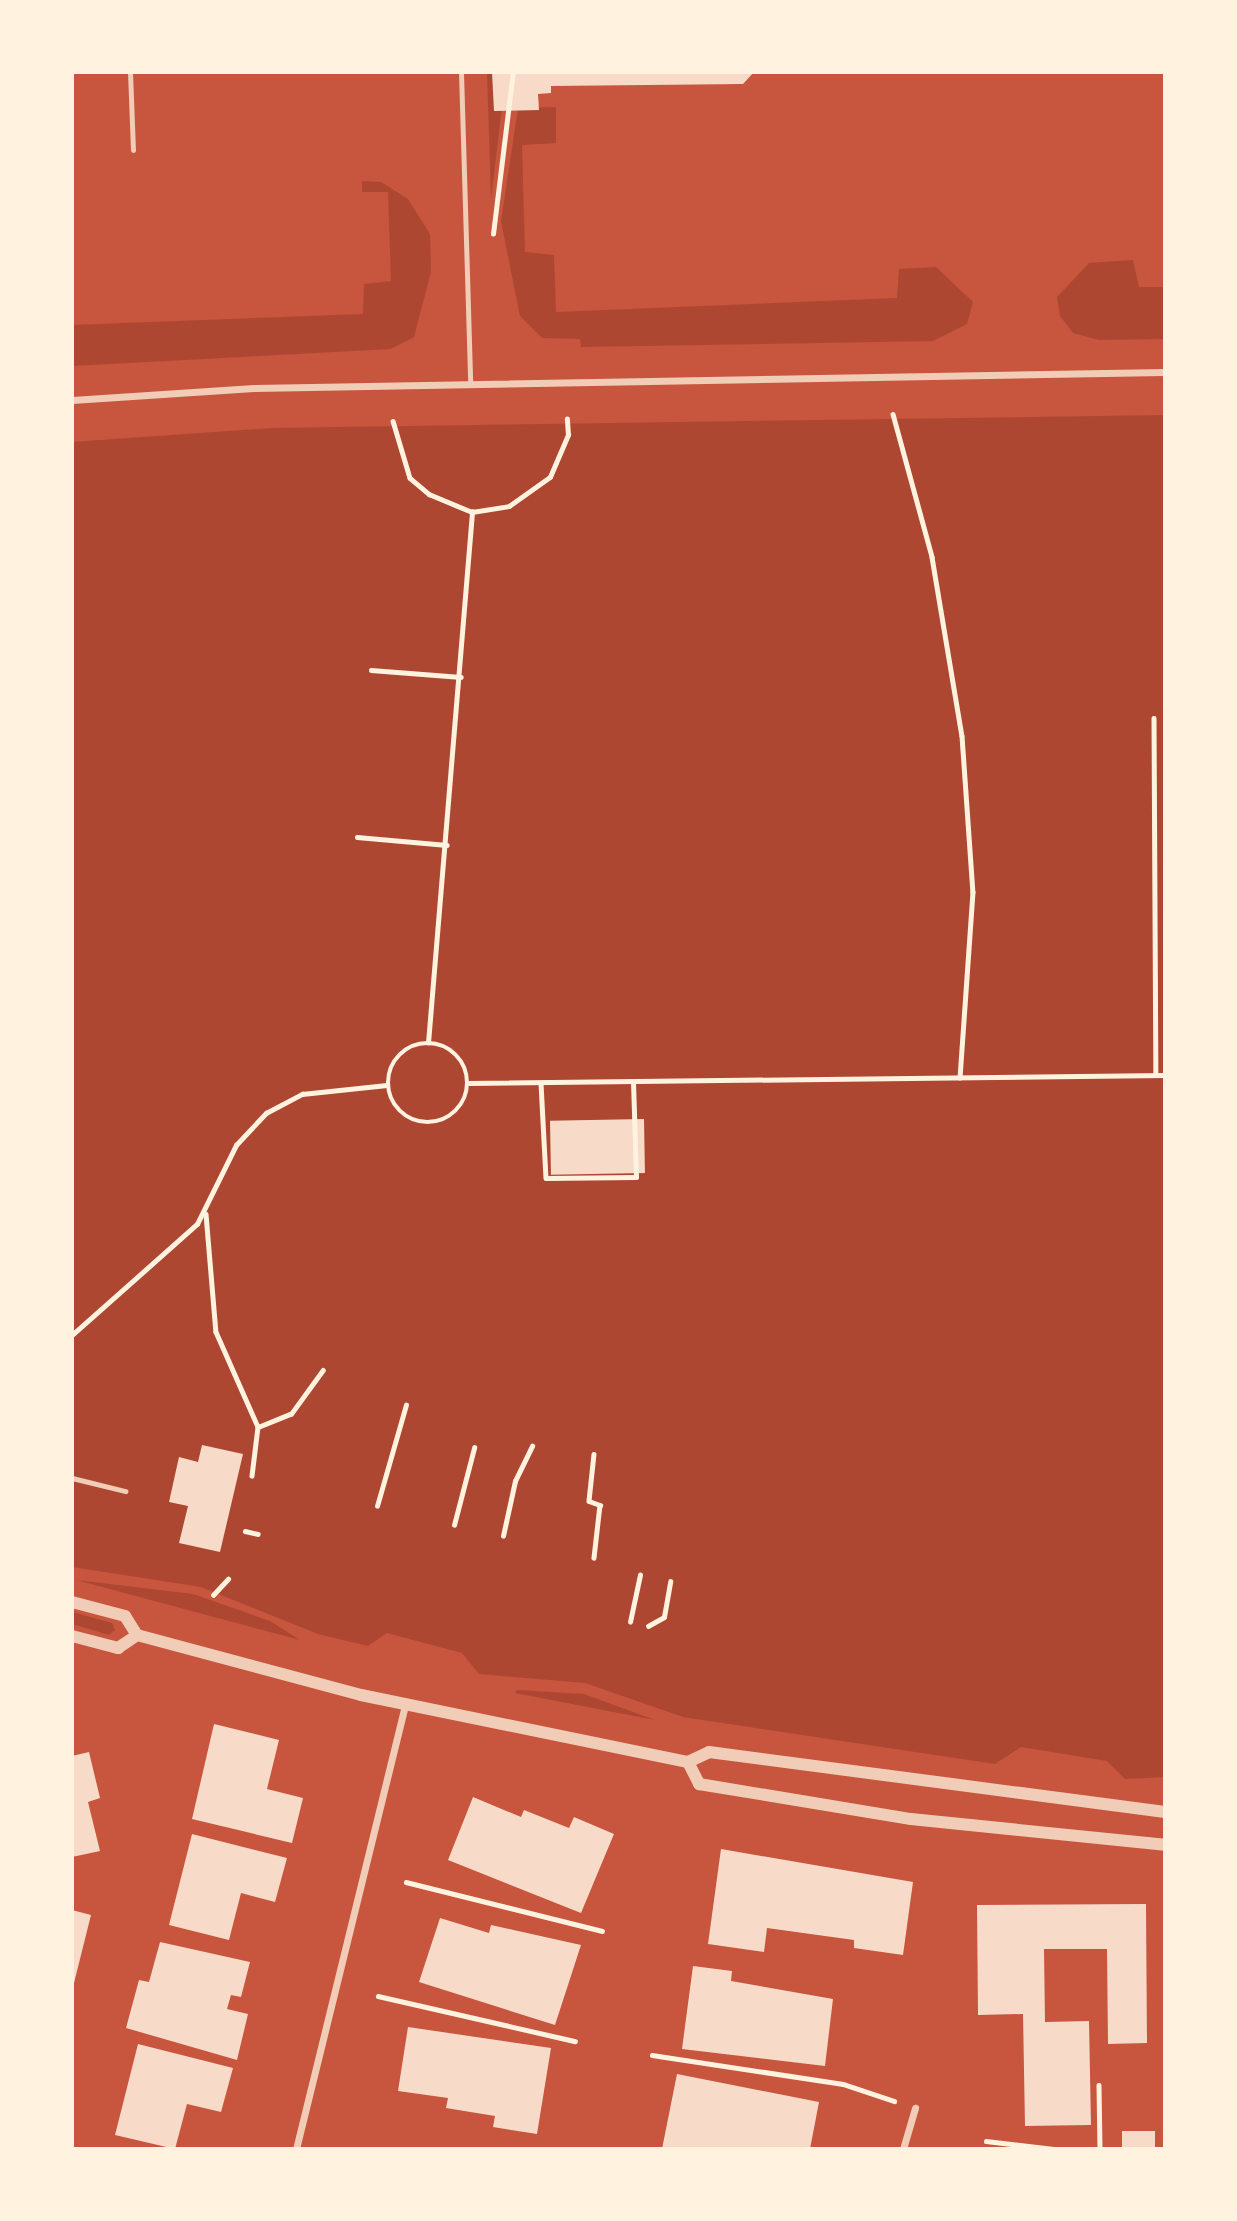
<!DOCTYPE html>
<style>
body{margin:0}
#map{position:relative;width:1237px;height:2221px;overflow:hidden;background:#c8553d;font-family:"Golos Text",sans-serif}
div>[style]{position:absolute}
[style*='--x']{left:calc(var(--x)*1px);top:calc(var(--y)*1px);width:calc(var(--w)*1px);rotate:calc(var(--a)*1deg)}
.green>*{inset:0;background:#ae4732}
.building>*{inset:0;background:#f7dbc8;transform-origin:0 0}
.path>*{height:4.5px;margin:-2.25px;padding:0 2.25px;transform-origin:2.25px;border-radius:2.25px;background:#fff3e0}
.path>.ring{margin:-2.25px;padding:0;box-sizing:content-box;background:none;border:4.5px solid #fff3e0;border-radius:50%}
.service>*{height:5px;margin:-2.5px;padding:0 2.5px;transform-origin:2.5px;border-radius:2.5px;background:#f1ccb7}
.minor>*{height:7px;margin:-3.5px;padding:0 3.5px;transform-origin:3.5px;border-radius:3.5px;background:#f1ccb7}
.tertiary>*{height:12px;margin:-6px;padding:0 6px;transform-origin:6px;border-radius:6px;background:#f1ccb7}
span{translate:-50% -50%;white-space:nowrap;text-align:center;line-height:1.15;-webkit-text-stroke:6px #fff3e0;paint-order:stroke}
.frame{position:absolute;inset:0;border:74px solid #fff3e0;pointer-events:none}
</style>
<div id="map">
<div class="green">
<i style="clip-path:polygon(487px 72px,506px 72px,491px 200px)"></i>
<i style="clip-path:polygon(556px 107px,556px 143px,522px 145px,525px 252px,554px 255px,556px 312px,897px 298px,899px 269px,936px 267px,973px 302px,967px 324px,933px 341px,581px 347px,580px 339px,542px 338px,520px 316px,501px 221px,518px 108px)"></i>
<i style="clip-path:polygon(362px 181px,381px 182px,408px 199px,430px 234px,431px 272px,414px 337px,391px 349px,72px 366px,72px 325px,363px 314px,364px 284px,391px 281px,388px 192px,362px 192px)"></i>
<i style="clip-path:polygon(1133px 260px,1139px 287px,1165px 287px,1165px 339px,1099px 340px,1073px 333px,1060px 316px,1057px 297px,1089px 263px)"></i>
<i style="clip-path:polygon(1165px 415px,1165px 1777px,1125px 1779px,1107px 1761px,1021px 1747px,995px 1764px,683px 1717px,585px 1683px,479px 1674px,462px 1653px,387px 1633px,368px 1646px,318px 1634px,201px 1587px,72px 1567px,72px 442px,271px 428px)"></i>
<i style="clip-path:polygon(76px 1580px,193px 1594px,270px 1621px,300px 1640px)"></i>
<i style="clip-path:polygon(72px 1612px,112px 1623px,115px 1630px,109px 1635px,72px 1624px)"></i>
<i style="clip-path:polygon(517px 1690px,584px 1694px,655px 1720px,515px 1693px)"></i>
</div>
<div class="building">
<i style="clip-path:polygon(492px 72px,754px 72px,743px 84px,551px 86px,551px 93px,538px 94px,539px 110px,494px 111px)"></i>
<i style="left:644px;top:1119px;width:54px;height:94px;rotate:89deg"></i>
<i style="clip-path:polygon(202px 1445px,243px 1454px,220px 1552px,179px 1543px,188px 1506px,169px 1502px,179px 1457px,198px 1462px)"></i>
<i style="clip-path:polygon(214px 1724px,279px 1740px,267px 1789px,303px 1798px,292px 1843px,192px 1819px)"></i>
<i style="clip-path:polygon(89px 1752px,100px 1798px,88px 1802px,100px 1851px,72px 1857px,72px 1756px)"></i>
<i style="clip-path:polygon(473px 1797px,521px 1817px,524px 1810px,569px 1828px,574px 1817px,614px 1834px,581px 1913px,448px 1860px)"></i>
<i style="clip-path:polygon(192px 1834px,287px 1858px,275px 1902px,241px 1893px,229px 1940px,169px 1925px)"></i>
<i style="clip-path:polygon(721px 1849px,913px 1882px,903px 1955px,854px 1948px,854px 1940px,767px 1928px,764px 1952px,708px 1944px)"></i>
<i style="clip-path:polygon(1146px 1904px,1147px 2043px,1108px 2044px,1107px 1949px,1044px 1949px,1045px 2022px,1089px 2021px,1091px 2125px,1025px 2126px,1023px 2014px,978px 2015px,977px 1905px)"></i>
<i style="clip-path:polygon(72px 1910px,91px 1915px,73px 1987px,72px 1987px)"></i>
<i style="clip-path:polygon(440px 1918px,489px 1933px,491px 1925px,581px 1945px,555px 2025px,419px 1982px)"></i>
<i style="clip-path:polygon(160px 1942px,250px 1962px,241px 1997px,231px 1995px,227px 2009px,248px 2014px,237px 2060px,126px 2028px,139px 1980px,149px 1982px)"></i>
<i style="clip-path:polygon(693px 1966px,732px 1971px,731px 1981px,833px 1999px,825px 2066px,682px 2049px)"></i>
<i style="clip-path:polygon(408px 2027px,551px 2048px,537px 2134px,493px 2127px,495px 2116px,446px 2108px,448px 2098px,398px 2091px)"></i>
<i style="clip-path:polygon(138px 2044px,233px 2068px,221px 2112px,187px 2104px,175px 2149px,115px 2135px)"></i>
<i style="clip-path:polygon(677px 2074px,819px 2102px,810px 2149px,662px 2149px)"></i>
<i style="left:1155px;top:2131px;width:18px;height:33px;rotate:90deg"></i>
</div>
<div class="path">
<i style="--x:493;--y:234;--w:163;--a:-83"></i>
<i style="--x:893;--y:414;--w:148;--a:74.7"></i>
<i style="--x:932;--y:557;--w:181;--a:80.5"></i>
<i style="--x:962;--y:736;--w:156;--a:86"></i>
<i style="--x:973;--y:892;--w:186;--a:94"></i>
<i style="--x:393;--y:421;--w:59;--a:73.4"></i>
<i style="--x:410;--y:478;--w:25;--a:40"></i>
<i style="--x:429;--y:494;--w:47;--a:22.7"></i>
<i style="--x:472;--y:512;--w:37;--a:-9"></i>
<i style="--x:509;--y:506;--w:50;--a:-35.3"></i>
<i style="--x:550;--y:477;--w:46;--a:-66.8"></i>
<i style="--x:568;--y:435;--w:16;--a:-94"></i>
<i style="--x:371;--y:670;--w:90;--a:4.4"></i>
<i style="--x:1154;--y:718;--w:357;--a:89.7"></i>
<i style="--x:357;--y:837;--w:90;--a:5.1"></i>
<i class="ring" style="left:388px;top:1043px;width:75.5px;height:75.5px"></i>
<i style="--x:428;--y:1043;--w:533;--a:-85.26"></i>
<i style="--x:469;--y:1083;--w:696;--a:-0.66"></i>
<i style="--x:541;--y:1083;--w:95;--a:87"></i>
<i style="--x:546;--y:1178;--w:90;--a:-0.6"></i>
<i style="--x:636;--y:1177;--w:95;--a:-91.8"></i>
<i style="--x:206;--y:1214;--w:118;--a:85.2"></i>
<i style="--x:216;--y:1332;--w:104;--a:66.1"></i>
<i style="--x:258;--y:1427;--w:49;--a:97"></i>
<i style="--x:72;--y:1335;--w:167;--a:-41.6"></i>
<i style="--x:197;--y:1224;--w:88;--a:-63.7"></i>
<i style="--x:236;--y:1145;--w:44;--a:-46.8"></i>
<i style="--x:266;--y:1113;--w:41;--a:-27.8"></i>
<i style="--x:302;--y:1094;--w:85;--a:-6"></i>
<i style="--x:258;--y:1427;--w:35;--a:-22"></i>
<i style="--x:291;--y:1414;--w:54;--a:-54"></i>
<i style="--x:594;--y:1454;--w:47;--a:96.1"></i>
<i style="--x:589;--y:1501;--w:12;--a:20"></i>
<i style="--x:600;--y:1505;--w:53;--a:96.5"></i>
<i style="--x:377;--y:1506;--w:105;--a:-74"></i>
<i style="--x:454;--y:1525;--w:80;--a:-75.4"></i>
<i style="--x:245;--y:1531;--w:13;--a:13"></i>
<i style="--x:503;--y:1536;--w:56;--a:-77.7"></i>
<i style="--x:515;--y:1481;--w:39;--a:-64"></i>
<i style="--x:213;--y:1595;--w:22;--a:-47"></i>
<i style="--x:630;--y:1622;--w:48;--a:-78"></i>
<i style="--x:648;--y:1626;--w:18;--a:-29"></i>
<i style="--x:664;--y:1617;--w:36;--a:-80"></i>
<i style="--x:406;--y:1882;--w:202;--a:14"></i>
<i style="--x:378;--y:1996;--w:202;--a:12.9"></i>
<i style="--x:652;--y:2055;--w:193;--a:8.6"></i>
<i style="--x:843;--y:2084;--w:54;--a:18.4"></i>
<i style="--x:1099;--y:2085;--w:64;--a:89.1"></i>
<i style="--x:986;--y:2141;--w:68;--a:6.7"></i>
</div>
<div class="service">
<i style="--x:130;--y:72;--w:78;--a:87.8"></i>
<i style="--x:461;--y:72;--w:311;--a:88.3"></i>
<i style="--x:72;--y:1478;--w:55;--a:13.8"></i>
</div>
<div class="minor">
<i style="--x:72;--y:400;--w:182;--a:-3.8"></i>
<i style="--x:254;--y:388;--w:911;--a:-1.01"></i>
<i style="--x:296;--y:2149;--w:457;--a:-76.2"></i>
<i style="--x:903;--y:2149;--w:43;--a:-73.7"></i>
</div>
<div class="tertiary">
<i style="--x:72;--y:1602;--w:55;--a:14.8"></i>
<i style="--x:125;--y:1616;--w:22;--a:58"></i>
<i style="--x:137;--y:1635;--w:232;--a:15"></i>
<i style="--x:361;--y:1695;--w:334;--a:11.6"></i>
<i style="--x:688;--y:1762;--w:23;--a:-25"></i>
<i style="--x:709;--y:1752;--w:460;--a:7.5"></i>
<i style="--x:72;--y:1636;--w:48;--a:14.6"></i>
<i style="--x:118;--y:1648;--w:23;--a:-34"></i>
<i style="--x:688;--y:1762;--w:25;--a:63"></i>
<i style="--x:699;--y:1784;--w:215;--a:9.4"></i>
<i style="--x:911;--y:1819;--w:255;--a:5.8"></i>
</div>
<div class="frame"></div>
</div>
